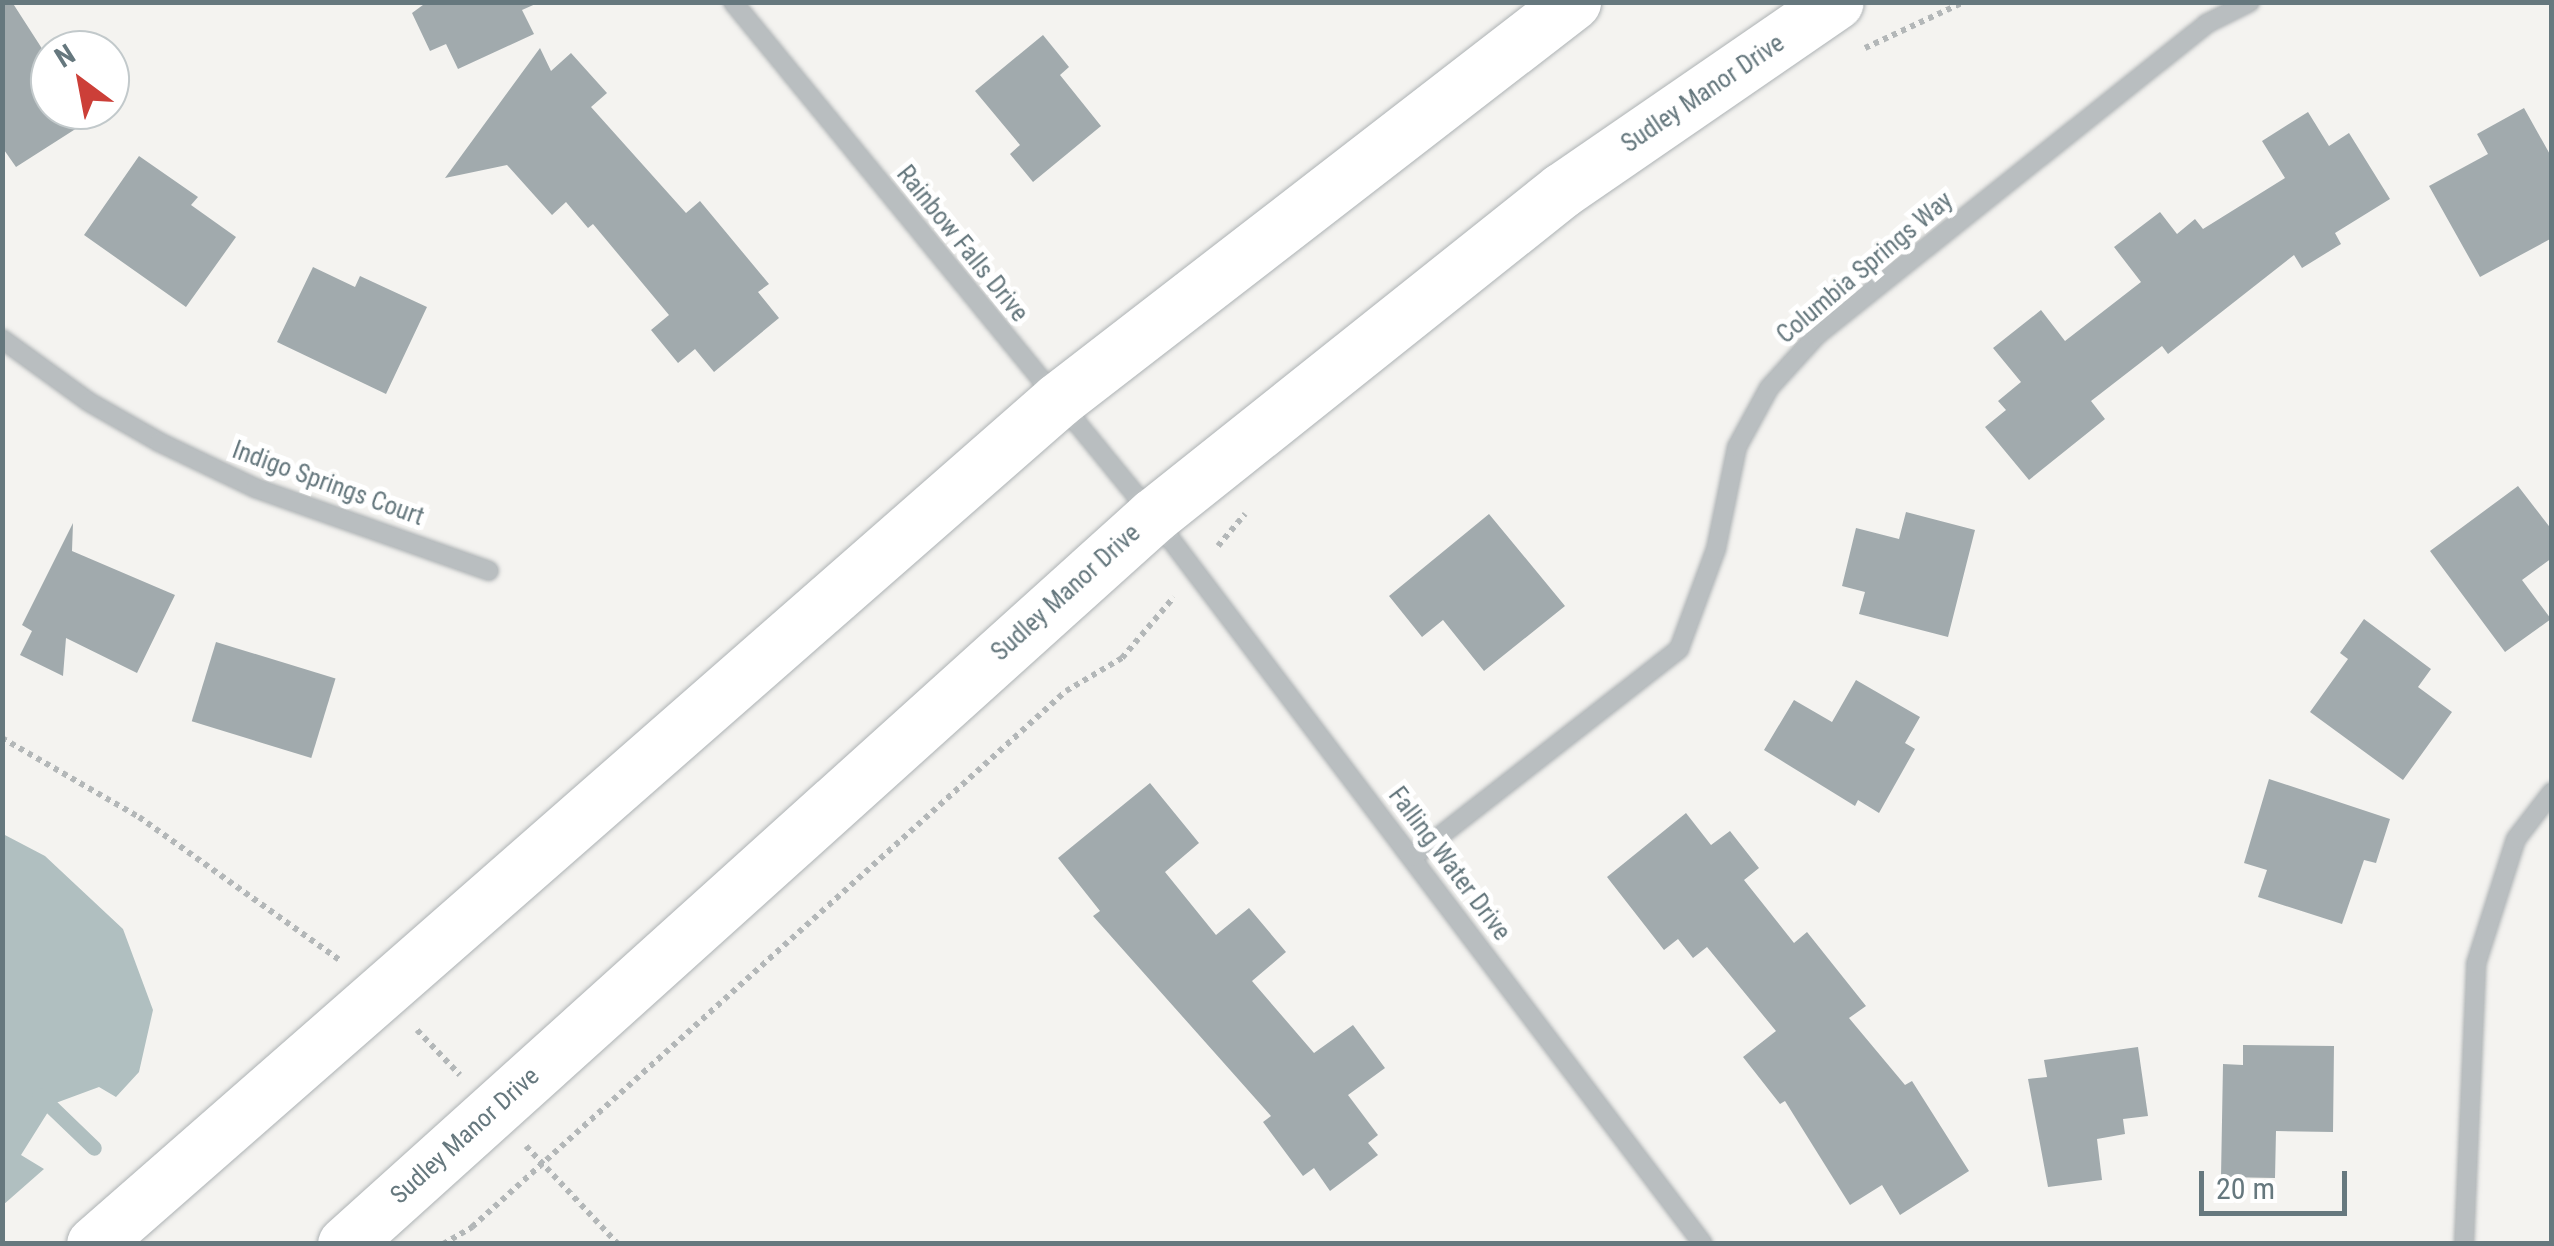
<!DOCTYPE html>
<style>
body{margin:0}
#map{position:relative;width:2554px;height:1246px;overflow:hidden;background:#f4f3f0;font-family:"Roboto Condensed",sans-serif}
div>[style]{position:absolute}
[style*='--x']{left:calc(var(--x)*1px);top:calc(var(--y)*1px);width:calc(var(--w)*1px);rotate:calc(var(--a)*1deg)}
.water>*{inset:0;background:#b0bfc0}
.stream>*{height:15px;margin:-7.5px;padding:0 7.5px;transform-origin:7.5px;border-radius:7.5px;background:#b0bfc0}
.building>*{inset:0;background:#a1aaad;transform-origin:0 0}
.path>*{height:6px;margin-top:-3px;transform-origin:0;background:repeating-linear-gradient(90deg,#b3b7b8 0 5px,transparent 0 10px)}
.roads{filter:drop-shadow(0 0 2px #adb2b4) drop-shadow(0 0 2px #adb2b4)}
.minor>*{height:18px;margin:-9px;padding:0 9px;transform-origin:9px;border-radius:9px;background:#b9bec0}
.major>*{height:55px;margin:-27.5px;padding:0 27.5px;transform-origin:27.5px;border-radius:27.5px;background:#fff}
span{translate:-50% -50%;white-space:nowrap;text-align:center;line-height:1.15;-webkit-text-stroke:10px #fff;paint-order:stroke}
.street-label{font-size:25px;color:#66787e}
.frame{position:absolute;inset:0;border:5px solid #66787e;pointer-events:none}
.north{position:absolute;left:30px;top:30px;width:100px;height:100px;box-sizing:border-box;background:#fff;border:2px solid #c2c9cb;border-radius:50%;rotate:328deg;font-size:28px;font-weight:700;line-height:40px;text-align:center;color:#66787e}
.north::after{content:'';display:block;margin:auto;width:35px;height:45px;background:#cc3f38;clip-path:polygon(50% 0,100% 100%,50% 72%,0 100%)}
.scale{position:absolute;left:2199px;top:1171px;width:148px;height:45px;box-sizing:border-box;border:5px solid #66787e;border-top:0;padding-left:12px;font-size:30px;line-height:35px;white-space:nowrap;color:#66787e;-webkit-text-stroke:8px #fff;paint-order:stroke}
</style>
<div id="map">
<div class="water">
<i style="clip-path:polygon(3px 834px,45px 856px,123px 929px,153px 1010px,139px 1072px,116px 1097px,99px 1087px,53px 1104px,21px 1155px,44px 1169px,3px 1205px)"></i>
</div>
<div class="stream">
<i style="--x:39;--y:1095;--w:76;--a:43.9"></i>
</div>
<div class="building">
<i style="clip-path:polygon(2px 2px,12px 2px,50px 61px,50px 110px,81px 110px,88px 121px,16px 167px,2px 147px)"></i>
<i style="clip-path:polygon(427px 2px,540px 2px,522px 10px,534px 34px,458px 69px,446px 44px,430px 51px,412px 13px)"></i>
<i style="clip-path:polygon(1043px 35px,1069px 67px,1060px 75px,1101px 126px,1033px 182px,1010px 154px,1020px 145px,975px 91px)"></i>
<i style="clip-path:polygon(540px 48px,551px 71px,571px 53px,607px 93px,591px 107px,686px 213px,700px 201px,769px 284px,758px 292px,779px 318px,714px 372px,695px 349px,678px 363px,651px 330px,669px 315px,593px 224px,588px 228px,566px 202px,552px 215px,507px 165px,445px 178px)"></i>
<i style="clip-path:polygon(2524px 108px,2552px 158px,2552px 238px,2480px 277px,2429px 186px,2488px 154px,2477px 134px)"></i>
<i style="clip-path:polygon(2308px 112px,2329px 146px,2349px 133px,2390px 199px,2335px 233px,2341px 244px,2302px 268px,2294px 255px,2168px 354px,2162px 346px,2091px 401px,2105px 419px,2029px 480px,1985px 427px,2006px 410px,1998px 401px,2021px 382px,1993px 348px,2041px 310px,2065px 341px,2141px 282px,2114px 247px,2160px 212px,2177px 234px,2195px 219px,2203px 229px,2285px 178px,2262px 141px)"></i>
<i style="clip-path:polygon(139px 156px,198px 197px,191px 205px,236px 237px,186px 307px,84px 235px)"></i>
<i style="clip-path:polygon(313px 267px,355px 287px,360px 276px,427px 307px,386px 394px,277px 342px)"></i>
<i style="clip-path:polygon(2518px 486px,2552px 530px,2552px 558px,2522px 580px,2551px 619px,2505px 652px,2430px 551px)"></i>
<i style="clip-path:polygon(1906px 512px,1975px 530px,1948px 637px,1859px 614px,1865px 592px,1842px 586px,1856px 528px,1899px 539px)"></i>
<i style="clip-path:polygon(1489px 514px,1565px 606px,1484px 671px,1443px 620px,1422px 637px,1389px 596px)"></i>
<i style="clip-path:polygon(73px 523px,72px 551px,175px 595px,137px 673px,66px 638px,63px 676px,20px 655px,32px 631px,22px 625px)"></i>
<i style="clip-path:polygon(2364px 619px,2431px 669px,2418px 687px,2452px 712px,2403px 780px,2310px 712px,2348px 659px,2340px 653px)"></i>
<i style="left:216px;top:642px;width:125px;height:83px;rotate:17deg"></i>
<i style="clip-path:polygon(1856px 680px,1920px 717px,1905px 743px,1915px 749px,1879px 813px,1858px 800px,1855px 806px,1764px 750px,1794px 700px,1832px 722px)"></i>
<i style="clip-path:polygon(2269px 779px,2390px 819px,2376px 863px,2364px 860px,2342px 924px,2258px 897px,2267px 870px,2244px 863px)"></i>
<i style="clip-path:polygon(1150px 783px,1199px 843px,1165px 872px,1216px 935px,1249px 908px,1286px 952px,1252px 981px,1314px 1053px,1353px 1025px,1385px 1068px,1348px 1095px,1378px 1135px,1368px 1143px,1378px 1155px,1330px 1191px,1314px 1168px,1303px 1176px,1263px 1122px,1271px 1116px,1093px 916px,1100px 911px,1058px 858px)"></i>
<i style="clip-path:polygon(1686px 813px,1711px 845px,1730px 831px,1759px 868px,1744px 880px,1794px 943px,1807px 932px,1866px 1006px,1849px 1018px,1905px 1085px,1912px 1081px,1969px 1171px,1900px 1215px,1882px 1185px,1850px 1205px,1785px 1101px,1780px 1104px,1743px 1057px,1776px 1031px,1707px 947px,1693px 958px,1678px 939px,1664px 950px,1607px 877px)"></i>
<i style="clip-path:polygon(2243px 1045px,2334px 1046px,2333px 1132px,2276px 1131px,2275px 1178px,2221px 1177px,2223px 1064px,2243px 1065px)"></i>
<i style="clip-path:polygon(2138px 1047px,2148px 1116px,2123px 1119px,2125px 1134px,2097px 1139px,2102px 1180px,2048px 1187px,2028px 1079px,2047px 1077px,2044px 1060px)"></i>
</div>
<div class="path">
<i style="--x:1865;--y:48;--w:109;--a:-24.9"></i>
<i style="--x:1218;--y:546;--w:42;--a:-49.8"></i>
<i style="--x:2;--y:738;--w:158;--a:30"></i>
<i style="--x:139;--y:817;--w:248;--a:35.5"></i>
<i style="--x:417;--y:1030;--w:62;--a:46.3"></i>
<i style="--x:526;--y:1146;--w:134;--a:46.8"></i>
<i style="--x:443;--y:1244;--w:34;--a:-30"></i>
<i style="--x:472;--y:1227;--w:800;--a:-42.06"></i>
<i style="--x:1066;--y:691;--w:65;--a:-30.5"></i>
<i style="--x:1122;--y:658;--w:80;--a:-49.6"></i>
</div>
<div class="roads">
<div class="minor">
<i style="--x:733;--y:2;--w:664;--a:50.75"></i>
<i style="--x:1153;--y:516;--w:912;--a:52.93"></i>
<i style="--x:2;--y:339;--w:107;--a:35.9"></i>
<i style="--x:89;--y:402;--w:81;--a:29.7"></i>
<i style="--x:159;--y:442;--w:106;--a:25.6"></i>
<i style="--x:255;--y:488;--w:248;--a:19.5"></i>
<i style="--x:1413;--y:857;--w:338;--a:-38"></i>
<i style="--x:1679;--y:649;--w:107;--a:-69.7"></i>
<i style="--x:1716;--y:549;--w:104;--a:-78.4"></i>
<i style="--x:1737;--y:447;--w:67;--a:-61.5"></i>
<i style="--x:1769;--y:388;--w:72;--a:-47.8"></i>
<i style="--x:1817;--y:335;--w:498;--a:-38.6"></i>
<i style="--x:2206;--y:24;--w:49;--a:-26.6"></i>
<i style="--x:2464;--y:1244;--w:280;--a:-87.5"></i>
<i style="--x:2476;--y:964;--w:131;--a:-72.3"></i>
<i style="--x:2516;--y:839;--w:59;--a:-52.5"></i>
</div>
<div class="major">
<i style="--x:94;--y:1244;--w:1281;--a:-41.2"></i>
<i style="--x:1058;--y:400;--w:651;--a:-37.7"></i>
<i style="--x:345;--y:1244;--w:1088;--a:-42.02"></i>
<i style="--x:1153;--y:516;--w:523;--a:-38.56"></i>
<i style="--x:1562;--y:190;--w:332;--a:-34.5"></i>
</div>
</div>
<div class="street-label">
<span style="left:1703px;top:94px;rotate:-34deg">Sudley Manor Drive</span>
<span style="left:962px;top:244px;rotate:51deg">Rainbow Falls Drive</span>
<span style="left:1865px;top:268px;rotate:-40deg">Columbia Springs Way</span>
<span style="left:328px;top:484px;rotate:20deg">Indigo Springs Court</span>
<span style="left:1066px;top:593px;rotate:-42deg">Sudley Manor Drive</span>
<span style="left:1449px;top:864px;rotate:53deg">Falling Water Drive</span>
<span style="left:465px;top:1136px;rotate:-42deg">Sudley Manor Drive</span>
</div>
<div class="frame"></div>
<div class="north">N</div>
<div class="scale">20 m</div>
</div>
